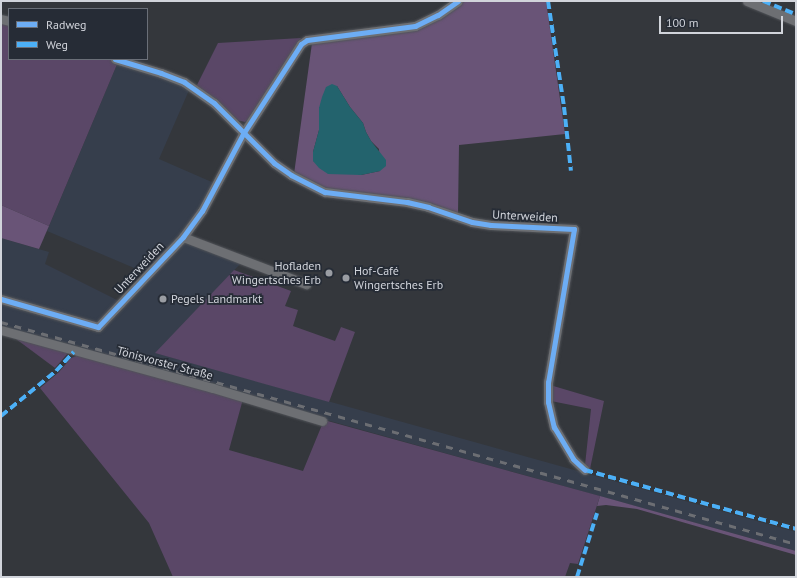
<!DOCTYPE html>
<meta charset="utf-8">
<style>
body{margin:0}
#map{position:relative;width:797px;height:578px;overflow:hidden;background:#34373c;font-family:"PT Sans",sans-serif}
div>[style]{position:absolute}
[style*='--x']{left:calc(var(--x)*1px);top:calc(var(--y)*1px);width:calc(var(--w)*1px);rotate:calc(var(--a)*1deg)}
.built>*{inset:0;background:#363e4c}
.green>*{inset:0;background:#5a4767}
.forest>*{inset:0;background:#695477}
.water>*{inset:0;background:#23636d}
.roads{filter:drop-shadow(0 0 1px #505358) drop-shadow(0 0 1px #505358)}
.minor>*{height:9px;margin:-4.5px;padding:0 4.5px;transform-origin:4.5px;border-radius:4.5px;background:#6d6f73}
.rail>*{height:2.5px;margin-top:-1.25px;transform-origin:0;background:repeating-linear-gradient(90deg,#6c6e73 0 7px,transparent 0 14px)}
.quiet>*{height:4px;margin-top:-2px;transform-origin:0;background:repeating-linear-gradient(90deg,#4cb0f7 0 8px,transparent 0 12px)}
.cycleway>*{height:5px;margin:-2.5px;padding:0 2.5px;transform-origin:2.5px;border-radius:2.5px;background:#6dadf4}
.dots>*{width:11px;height:11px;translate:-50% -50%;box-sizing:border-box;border:2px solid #262c36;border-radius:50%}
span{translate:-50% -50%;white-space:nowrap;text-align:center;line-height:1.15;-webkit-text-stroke:3.5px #262c36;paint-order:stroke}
.street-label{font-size:12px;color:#d1d4db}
.poi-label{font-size:12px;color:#d1d4db}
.right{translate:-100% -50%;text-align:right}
.left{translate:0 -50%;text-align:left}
.frame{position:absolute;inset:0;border:2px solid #d1d4db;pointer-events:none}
.legend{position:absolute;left:8px;top:8px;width:140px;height:52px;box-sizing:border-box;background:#262c36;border:1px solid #6a6f78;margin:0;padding:5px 7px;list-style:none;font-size:12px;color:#d1d4db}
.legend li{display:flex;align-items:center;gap:8px;height:20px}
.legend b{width:20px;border:1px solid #6a6f78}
.scale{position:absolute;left:659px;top:16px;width:124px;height:18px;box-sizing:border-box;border:2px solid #d1d4db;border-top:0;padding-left:5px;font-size:12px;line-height:14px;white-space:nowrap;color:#d1d4db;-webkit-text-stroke:3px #262c36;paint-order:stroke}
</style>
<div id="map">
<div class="built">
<i style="clip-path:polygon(118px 62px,190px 88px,159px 159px,214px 183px,183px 234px,146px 273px,47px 231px)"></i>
<i style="clip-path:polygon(1px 238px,49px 252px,45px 264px,119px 301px,89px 331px,100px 332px,124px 308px,123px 305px,183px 242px,241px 263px,156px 353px,796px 532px,796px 551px,1px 329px)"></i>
</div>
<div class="green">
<i style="clip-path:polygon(1px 21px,9px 24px,9px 59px,108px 59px,118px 62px,49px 226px,1px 205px)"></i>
<i style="clip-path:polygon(301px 38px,249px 119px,245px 122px,236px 120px,196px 87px,218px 43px)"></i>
<i style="clip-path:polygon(234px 270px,291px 291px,285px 306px,298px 310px,293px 326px,335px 341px,341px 327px,355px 332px,329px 402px,155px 353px)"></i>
<i style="clip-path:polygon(12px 336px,69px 352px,55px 368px)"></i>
<i style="clip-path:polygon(79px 355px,243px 399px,229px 450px,303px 471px,324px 420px,600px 496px,578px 564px,570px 563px,565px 577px,173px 577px,149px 523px,40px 388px,59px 372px,71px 358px)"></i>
<i style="clip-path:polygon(550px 385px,604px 401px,590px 469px,585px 465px,591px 409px,551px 401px)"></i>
</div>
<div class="forest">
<i style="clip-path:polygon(evenodd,460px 1px,546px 1px,565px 134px,459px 145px,458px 214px,329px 191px,294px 174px,312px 43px,422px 27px,460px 1px,337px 86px,350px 107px,363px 123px,366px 132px,371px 141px,379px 149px,380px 171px,361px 175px,313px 161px,313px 152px,319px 130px,319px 108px,337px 86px)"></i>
<i style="clip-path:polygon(1px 205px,49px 226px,39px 249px,1px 238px)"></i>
<i style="clip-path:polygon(600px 496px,796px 551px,796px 555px,637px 509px,606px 505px,597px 506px)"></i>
</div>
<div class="water">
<i style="clip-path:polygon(332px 84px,337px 86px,350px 107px,363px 123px,366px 132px,371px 141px,386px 160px,386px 166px,380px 171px,361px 175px,328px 174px,319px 168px,313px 161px,313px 152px,319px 130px,319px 108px,322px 97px,326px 87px)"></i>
</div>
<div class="roads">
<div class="minor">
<i style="--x:747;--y:1;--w:53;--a:22.2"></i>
<i style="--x:1;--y:19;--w:8;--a:14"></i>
<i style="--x:115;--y:59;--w:48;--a:16.9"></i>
<i style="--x:161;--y:73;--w:25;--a:21"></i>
<i style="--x:184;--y:82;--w:37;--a:35"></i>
<i style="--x:214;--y:103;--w:85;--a:45"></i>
<i style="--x:274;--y:163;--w:21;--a:35"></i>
<i style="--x:291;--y:175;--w:38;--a:27"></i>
<i style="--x:325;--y:192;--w:83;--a:7"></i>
<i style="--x:407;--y:202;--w:22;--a:13"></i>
<i style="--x:428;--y:207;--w:46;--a:18.8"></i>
<i style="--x:472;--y:222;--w:19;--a:9"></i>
<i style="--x:491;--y:225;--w:83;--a:2.8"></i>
<i style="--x:574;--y:229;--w:155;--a:99.6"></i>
<i style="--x:548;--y:382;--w:20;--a:90"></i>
<i style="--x:548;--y:402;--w:26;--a:77"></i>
<i style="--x:554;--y:427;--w:37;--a:59"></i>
<i style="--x:573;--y:459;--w:16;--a:43"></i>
<i style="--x:183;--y:237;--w:132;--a:20.9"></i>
<i style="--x:1;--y:299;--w:101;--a:16.1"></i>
<i style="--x:98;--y:327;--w:124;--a:-46.6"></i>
<i style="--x:183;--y:237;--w:32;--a:-54"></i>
<i style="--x:202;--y:211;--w:87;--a:-62"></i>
<i style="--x:243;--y:134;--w:107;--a:-57.2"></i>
<i style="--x:301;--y:44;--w:7;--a:-34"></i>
<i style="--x:307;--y:40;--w:109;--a:-7.4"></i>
<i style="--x:415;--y:26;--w:25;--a:-26"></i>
<i style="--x:438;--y:15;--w:24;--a:-35"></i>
<i style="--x:1;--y:330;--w:220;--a:15.3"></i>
<i style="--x:213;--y:388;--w:114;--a:16.8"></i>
</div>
</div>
<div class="rail">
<i style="--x:1;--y:322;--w:825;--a:15.6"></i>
</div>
<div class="quiet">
<i style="--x:548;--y:1;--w:107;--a:81.4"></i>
<i style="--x:564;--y:107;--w:64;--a:83.8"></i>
<i style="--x:763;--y:1;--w:35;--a:22"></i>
<i style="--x:1;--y:416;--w:71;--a:-39.3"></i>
<i style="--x:56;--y:371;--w:26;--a:-47"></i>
<i style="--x:585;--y:470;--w:219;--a:15.6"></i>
<i style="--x:577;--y:577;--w:67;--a:-72.6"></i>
</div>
<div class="cycleway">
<i style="--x:115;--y:59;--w:48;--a:16.9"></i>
<i style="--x:161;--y:73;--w:25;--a:21"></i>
<i style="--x:184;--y:82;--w:37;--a:35"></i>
<i style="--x:214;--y:103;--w:85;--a:45"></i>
<i style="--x:274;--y:163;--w:21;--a:35"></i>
<i style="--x:291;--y:175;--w:38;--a:27"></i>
<i style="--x:325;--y:192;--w:83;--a:7"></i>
<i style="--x:407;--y:202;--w:22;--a:13"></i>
<i style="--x:428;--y:207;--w:46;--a:18.8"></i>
<i style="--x:472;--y:222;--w:19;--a:9"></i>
<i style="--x:491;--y:225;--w:83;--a:2.8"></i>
<i style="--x:574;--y:229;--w:155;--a:99.6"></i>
<i style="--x:548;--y:382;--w:20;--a:90"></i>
<i style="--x:548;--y:402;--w:26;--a:77"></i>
<i style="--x:554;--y:427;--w:37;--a:59"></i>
<i style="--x:573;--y:459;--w:16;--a:43"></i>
<i style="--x:1;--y:299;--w:101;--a:16.1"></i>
<i style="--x:98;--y:327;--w:124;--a:-46.6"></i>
<i style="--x:183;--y:237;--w:32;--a:-54"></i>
<i style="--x:202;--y:211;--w:87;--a:-62"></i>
<i style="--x:243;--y:134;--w:107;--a:-57.2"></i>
<i style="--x:301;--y:44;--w:7;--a:-34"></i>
<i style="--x:307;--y:40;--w:109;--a:-7.4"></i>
<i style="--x:415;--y:26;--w:25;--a:-26"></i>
<i style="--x:438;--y:15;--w:24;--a:-35"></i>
</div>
<div class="dots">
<i style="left:329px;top:273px;background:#9a9da3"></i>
<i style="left:346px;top:278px;background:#9a9da3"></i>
<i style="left:163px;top:299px;background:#9a9da3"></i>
</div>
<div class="street-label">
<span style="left:525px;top:216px;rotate:3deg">Unterweiden</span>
<span style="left:139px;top:268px;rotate:-47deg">Unterweiden</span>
<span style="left:165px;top:363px;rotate:15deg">Tönisvorster Straße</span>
</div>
<div class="poi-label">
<span class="right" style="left:321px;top:273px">Hofladen<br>Wingertsches Erb</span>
<span class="left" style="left:354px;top:278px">Hof-Café<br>Wingertsches Erb</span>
<span class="left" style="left:171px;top:299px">Pegels Landmarkt</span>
</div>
<div class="frame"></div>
<ul class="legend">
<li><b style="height:5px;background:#6dadf4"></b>Radweg</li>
<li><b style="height:5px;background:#4cb0f7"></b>Weg</li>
</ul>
<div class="scale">100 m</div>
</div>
